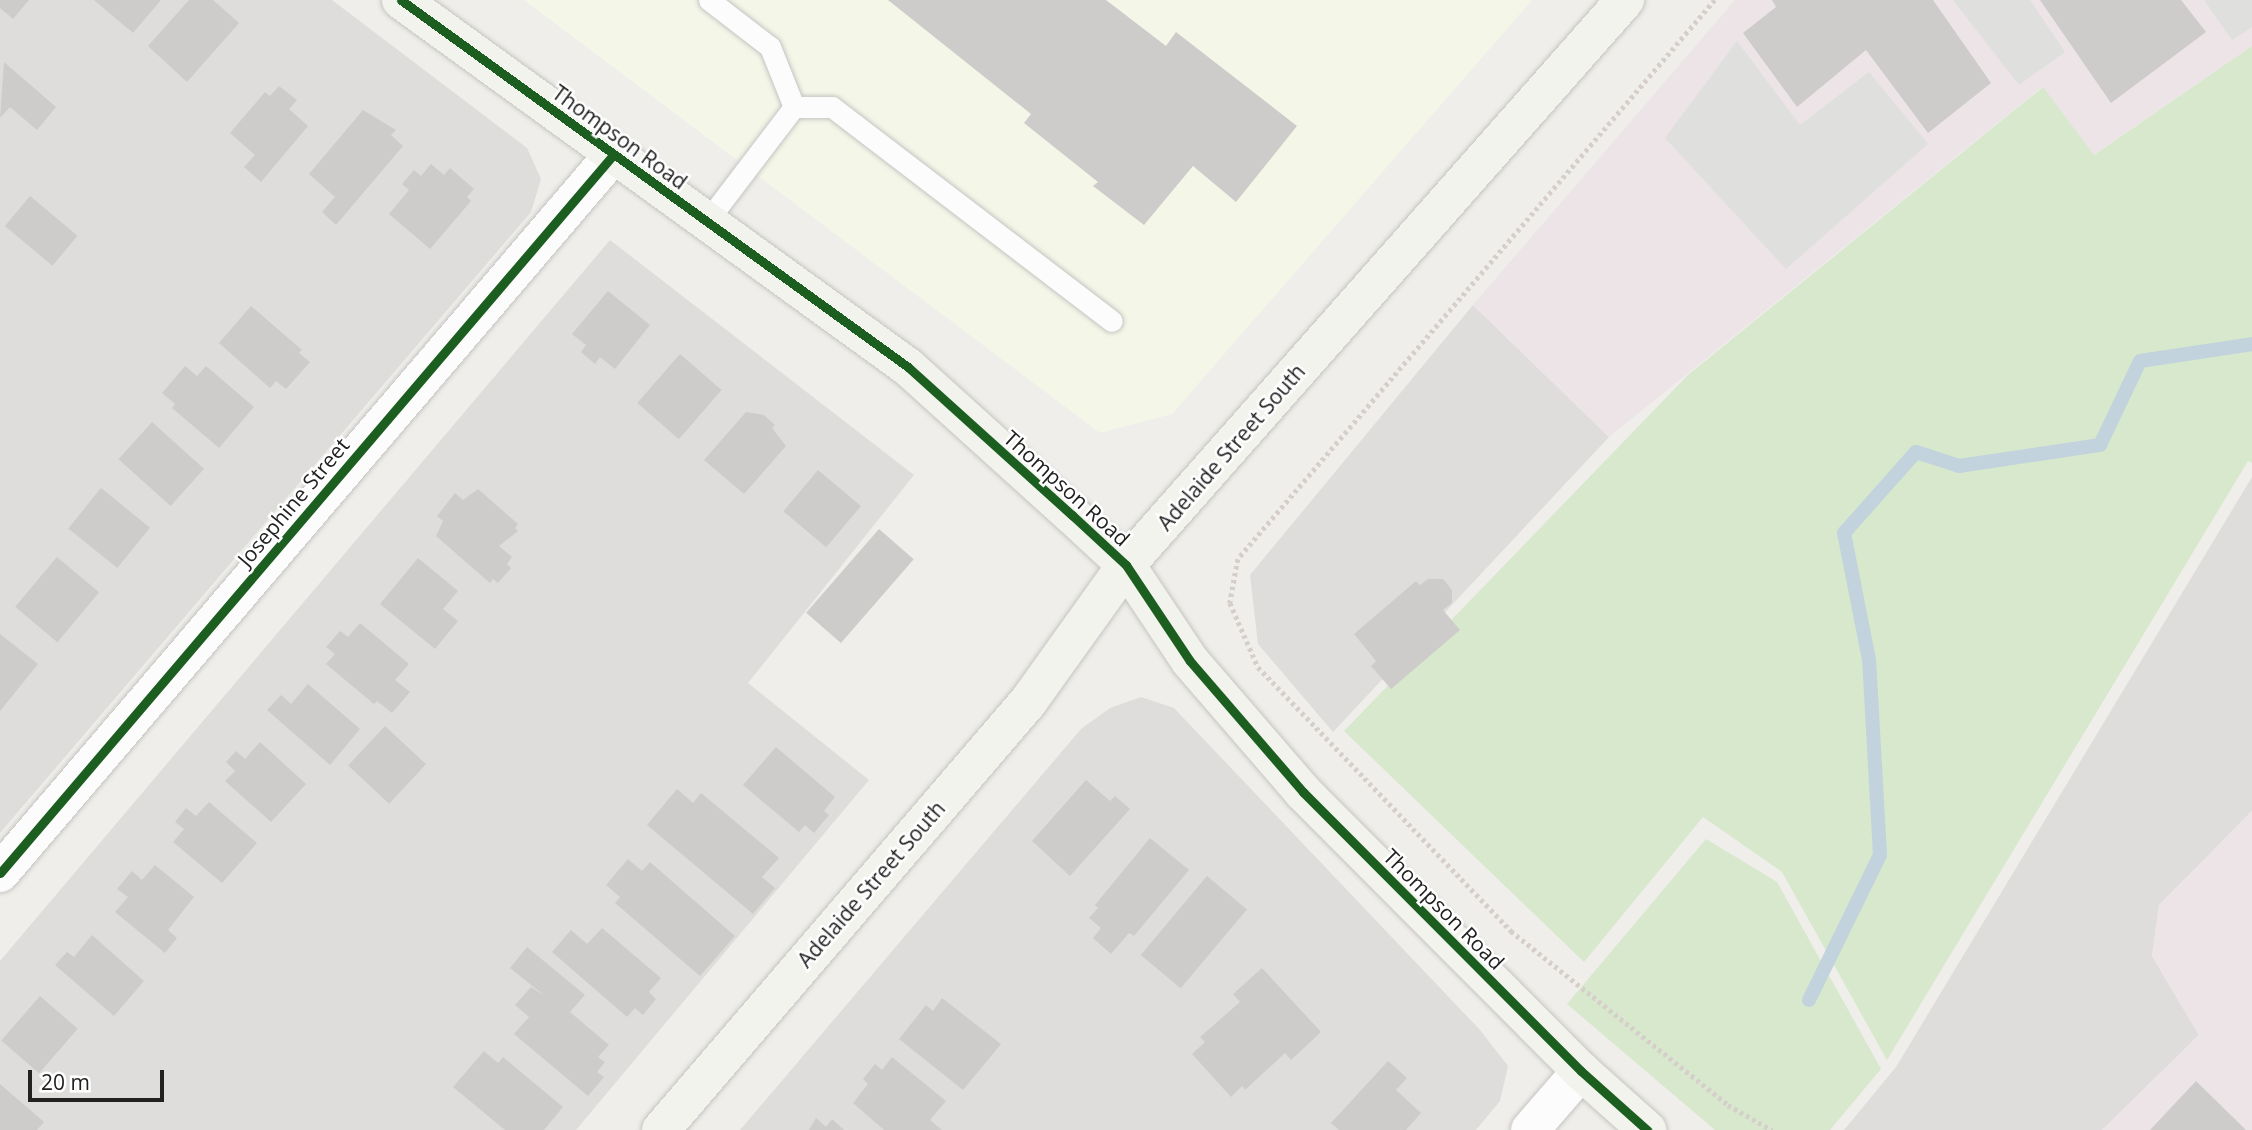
<!DOCTYPE html>
<style>
body{margin:0}
#map{position:relative;width:2252px;height:1130px;overflow:hidden;background:#efeeea;font-family:"Open Sans",sans-serif}
div>[style]{position:absolute}
[style*='--x']{left:calc(var(--x)*1px);top:calc(var(--y)*1px);width:calc(var(--w)*1px);rotate:calc(var(--a)*1deg)}
.residential>*{inset:0;background:#dedddb}
.industrial>*{inset:0;background:#ece4e7}
.education>*{inset:0;background:#f4f6e8}
.grass>*{inset:0;background:#d7e8cd}
.parking>*{inset:0;background:#dfdfdd}
.stream>*{height:14px;margin:-7px;padding:0 7px;transform-origin:7px;border-radius:7px;background:#c2d3dd}
.building>*{inset:0;background:#cdccca;transform-origin:0 0}
.path>*{height:4.5px;margin-top:-2.25px;transform-origin:0;background:repeating-linear-gradient(90deg,#d6ceca 0 3.5px,transparent 0 7px)}
.roads{filter:drop-shadow(0 0 2px #c5c4c2) drop-shadow(0 0 2px #c5c4c2)}
.lane>*{height:21px;margin:-10.5px;padding:0 10.5px;transform-origin:10.5px;border-radius:10.5px;background:#fdfcfc}
.street>*{height:38px;margin:-19px;padding:0 19px;transform-origin:19px;border-radius:19px;background:#fdfcfc}
.secondary>*{height:38px;margin:-19px;padding:0 19px;transform-origin:19px;border-radius:19px;background:#f2f3ed}
.cycleway>*{height:9px;margin:-4.5px;padding:0 4.5px;transform-origin:4.5px;border-radius:4.5px;background:#1b5e20}
span{translate:-50% -50%;white-space:nowrap;text-align:center;line-height:1.15;-webkit-text-stroke:5px #fff;paint-order:stroke}
.street-label{font-size:21px;color:#212121}
.scale{position:absolute;left:28px;top:1070px;width:136px;height:32px;box-sizing:border-box;border:4px solid #212121;border-top:0;padding-left:9px;font-size:21px;line-height:24px;white-space:nowrap;color:#212121;-webkit-text-stroke:5px #fff;paint-order:stroke}
</style>
<div id="map">
<div class="residential">
<i style="clip-path:polygon(0 0,332px 0,527px 148px,541px 179px,531px 212px,0 833px)"></i>
<i style="clip-path:polygon(610px 240px,914px 475px,748px 683px,869px 780px,576px 1130px,0 1130px,0 961px)"></i>
<i style="clip-path:polygon(1473px 305px,1609px 437px,1333px 732px,1258px 644px,1250px 575px)"></i>
<i style="clip-path:polygon(2252px 477px,2252px 811px,2159px 905px,2152px 956px,2199px 1035px,2102px 1130px,1844px 1130px,1896px 1067px)"></i>
<i style="clip-path:polygon(1141px 697px,1174px 708px,1480px 1030px,1508px 1066px,1500px 1101px,1476px 1130px,740px 1130px,1081px 729px,1110px 708px)"></i>
</div>
<div class="industrial">
<i style="clip-path:polygon(1735px 0,2252px 0,2252px 46px,2093px 155px,2042px 87px,1609px 437px,1473px 305px)"></i>
<i style="clip-path:polygon(2252px 811px,2252px 1130px,2102px 1130px,2199px 1035px,2152px 956px,2159px 905px)"></i>
</div>
<div class="education">
<i style="clip-path:polygon(524px 0,1532px 0,1172px 414px,1100px 433px)"></i>
</div>
<div class="grass">
<i style="clip-path:polygon(2252px 46px,2252px 463px,2248px 461px,1887px 1060px,1782px 872px,1703px 817px,1584px 962px,1344px 731px,1688px 375px,2043px 87px,2094px 155px)"></i>
<i style="clip-path:polygon(1706px 839px,1777px 882px,1881px 1069px,1830px 1130px,1715px 1130px,1567px 1004px)"></i>
</div>
<div class="parking">
<i style="clip-path:polygon(1953px 0,2030px 0,2065px 52px,2019px 85px)"></i>
<i style="clip-path:polygon(2204px 0,2252px 0,2252px 27px,2232px 40px)"></i>
<i style="clip-path:polygon(1737px 41px,1800px 125px,1869px 72px,1928px 144px,1786px 269px,1665px 138px)"></i>
</div>
<div class="stream">
<i style="--x:1809;--y:1000;--w:161;--a:-63.9"></i>
<i style="--x:1880;--y:855;--w:195;--a:-93.2"></i>
<i style="--x:1869;--y:660;--w:129;--a:-101.1"></i>
<i style="--x:1844;--y:533;--w:108;--a:-48.4"></i>
<i style="--x:1916;--y:452;--w:45;--a:18"></i>
<i style="--x:1959;--y:466;--w:143;--a:-8.5"></i>
<i style="--x:2100;--y:445;--w:93;--a:-64.5"></i>
<i style="--x:2140;--y:361;--w:113;--a:-8.6"></i>
</div>
<div class="building">
<i style="clip-path:polygon(0 0,29px 0,13px 19px,0 8px)"></i>
<i style="clip-path:polygon(94px 0,161px 0,133px 33px)"></i>
<i style="clip-path:polygon(189px 0,213px 0,239px 23px,187px 82px,148px 46px)"></i>
<i style="clip-path:polygon(888px 0,1106px 0,1166px 46px,1176px 32px,1297px 126px,1236px 202px,1193px 166px,1144px 225px,1093px 186px,1098px 182px,1024px 123px,1031px 114px)"></i>
<i style="clip-path:polygon(1772px 0,1933px 0,1991px 83px,1928px 133px,1866px 50px,1797px 107px,1743px 33px,1776px 7px)"></i>
<i style="clip-path:polygon(2040px 0,2181px 0,2206px 32px,2111px 103px)"></i>
<i style="clip-path:polygon(4px 62px,56px 107px,37px 130px,10px 107px,0 118px)"></i>
<i style="clip-path:polygon(279px 86px,297px 100px,289px 109px,308px 126px,261px 182px,244px 167px,255px 155px,230px 133px,265px 92px,270px 96px)"></i>
<i style="clip-path:polygon(363px 110px,396px 130px,391px 135px,403px 146px,336px 225px,322px 212px,335px 197px,309px 174px)"></i>
<i style="clip-path:polygon(431px 164px,444px 175px,450px 168px,474px 189px,467px 197px,471px 201px,430px 249px,389px 214px,409px 190px,402px 184px,414px 170px,421px 176px)"></i>
<i style="left:30px;top:196px;width:62px;height:39px;rotate:40deg"></i>
<i style="clip-path:polygon(608px 291px,650px 325px,615px 369px,600px 357px,595px 364px,581px 352px,586px 345px,572px 334px)"></i>
<i style="clip-path:polygon(251px 306px,302px 350px,299px 353px,310px 362px,286px 389px,276px 381px,270px 388px,219px 343px)"></i>
<i style="left:680px;top:354px;width:55px;height:65px;rotate:41deg"></i>
<i style="clip-path:polygon(185px 366px,197px 376px,206px 366px,254px 407px,219px 448px,172px 408px,175px 404px,162px 393px)"></i>
<i style="clip-path:polygon(746px 412px,764px 415px,775px 425px,772px 428px,786px 446px,744px 494px,704px 460px)"></i>
<i style="left:152px;top:422px;width:70px;height:50px;rotate:42deg"></i>
<i style="left:818px;top:470px;width:56px;height:54px;rotate:40deg"></i>
<i style="left:101px;top:488px;width:63px;height:52px;rotate:39deg"></i>
<i style="clip-path:polygon(478px 489px,518px 524px,515px 528px,518px 531px,499px 546px,512px 557px,507px 564px,511px 568px,498px 583px,493px 579px,490px 583px,436px 536px,443px 521px,437px 516px,455px 493px,463px 500px)"></i>
<i style="left:879px;top:529px;width:46px;height:111px;rotate:41deg"></i>
<i style="left:57px;top:557px;width:55px;height:65px;rotate:40deg"></i>
<i style="clip-path:polygon(418px 558px,458px 591px,443px 609px,458px 621px,435px 649px,380px 604px)"></i>
<i style="clip-path:polygon(1428px 579px,1443px 579px,1452px 590px,1452px 603px,1443px 610px,1460px 630px,1391px 689px,1371px 666px,1376px 661px,1354px 634px,1416px 581px,1420px 585px)"></i>
<i style="clip-path:polygon(360px 623px,409px 664px,395px 680px,410px 692px,392px 713px,377px 701px,374px 704px,326px 664px,335px 654px,326px 647px,340px 631px,348px 637px)"></i>
<i style="clip-path:polygon(0 634px,38px 664px,0 711px)"></i>
<i style="clip-path:polygon(308px 684px,360px 729px,330px 765px,267px 710px,281px 695px,291px 704px)"></i>
<i style="left:385px;top:726px;width:56px;height:54px;rotate:43deg"></i>
<i style="clip-path:polygon(260px 742px,306px 784px,271px 822px,225px 781px,235px 771px,226px 762px,236px 751px,245px 759px)"></i>
<i style="clip-path:polygon(776px 747px,835px 797px,824px 811px,829px 815px,814px 833px,805px 825px,799px 832px,743px 785px)"></i>
<i style="clip-path:polygon(1086px 780px,1110px 801px,1115px 796px,1130px 809px,1070px 876px,1032px 841px)"></i>
<i style="clip-path:polygon(677px 789px,693px 803px,701px 793px,779px 858px,762px 877px,775px 888px,753px 914px,647px 825px)"></i>
<i style="clip-path:polygon(209px 802px,257px 843px,222px 883px,173px 842px,184px 829px,175px 822px,186px 808px,196px 816px)"></i>
<i style="clip-path:polygon(1150px 838px,1189px 870px,1134px 936px,1129px 933px,1111px 954px,1093px 938px,1101px 928px,1089px 918px,1098px 908px,1095px 905px)"></i>
<i style="clip-path:polygon(628px 859px,642px 871px,650px 862px,735px 936px,700px 976px,615px 903px,620px 897px,606px 885px)"></i>
<i style="clip-path:polygon(155px 865px,194px 897px,168px 930px,177px 938px,165px 953px,115px 912px,128px 897px,117px 889px,132px 871px,142px 880px)"></i>
<i style="left:1207px;top:876px;width:52px;height:103px;rotate:40deg"></i>
<i style="clip-path:polygon(602px 928px,661px 978px,649px 992px,656px 999px,643px 1015px,635px 1008px,627px 1017px,552px 952px,571px 930px,587px 944px)"></i>
<i style="clip-path:polygon(92px 935px,144px 981px,114px 1016px,55px 965px,67px 952px,74px 957px)"></i>
<i style="clip-path:polygon(527px 947px,585px 995px,570px 1012px,609px 1045px,598px 1057px,605px 1062px,597px 1072px,604px 1077px,588px 1096px,514px 1034px,529px 1017px,515px 1005px,531px 987px,545px 996px,510px 968px)"></i>
<i style="clip-path:polygon(1262px 968px,1321px 1032px,1291px 1060px,1285px 1053px,1245px 1090px,1242px 1086px,1231px 1097px,1192px 1054px,1205px 1042px,1200px 1037px,1240px 1002px,1233px 994px)"></i>
<i style="left:40px;top:996px;width:50px;height:59px;rotate:41deg"></i>
<i style="clip-path:polygon(942px 998px,1001px 1044px,963px 1090px,899px 1039px,926px 1005px,933px 1011px)"></i>
<i style="clip-path:polygon(484px 1051px,498px 1063px,503px 1057px,563px 1107px,544px 1130px,505px 1130px,453px 1087px)"></i>
<i style="clip-path:polygon(892px 1057px,946px 1101px,930px 1120px,942px 1130px,884px 1130px,853px 1103px,868px 1084px,863px 1079px,875px 1064px,882px 1070px)"></i>
<i style="clip-path:polygon(1388px 1061px,1407px 1078px,1396px 1090px,1421px 1113px,1406px 1130px,1339px 1130px,1331px 1123px)"></i>
<i style="clip-path:polygon(2196px 1081px,2246px 1130px,2150px 1130px)"></i>
<i style="clip-path:polygon(0 1084px,44px 1122px,37px 1130px,0 1130px)"></i>
<i style="clip-path:polygon(816px 1118px,826px 1127px,832px 1119px,844px 1130px,809px 1130px)"></i>
</div>
<div class="path">
<i style="--x:1715;--y:0;--w:735;--a:130.47"></i>
<i style="--x:1238;--y:559;--w:45;--a:100.3"></i>
<i style="--x:1230;--y:603;--w:70;--a:66.4"></i>
<i style="--x:1258;--y:667;--w:366;--a:46.2"></i>
<i style="--x:1511;--y:931;--w:278;--a:38.7"></i>
<i style="--x:1728;--y:1105;--w:51;--a:29.6"></i>
</div>
<div class="roads">
<div class="lane">
<i style="--x:794;--y:107;--w:38;--a:0"></i>
<i style="--x:832;--y:107;--w:352;--a:37.4"></i>
<i style="--x:707;--y:221;--w:143;--a:-52.7"></i>
<i style="--x:794;--y:107;--w:65;--a:-111.8"></i>
<i style="--x:770;--y:47;--w:77;--a:-142.4"></i>
</div>
<div class="street">
<i style="--x:0;--y:873;--w:944;--a:-49.51"></i>
<i style="--x:1530;--y:1130;--w:78;--a:-49.2"></i>
</div>
<div class="secondary">
<i style="--x:401;--y:0;--w:626;--a:35.9"></i>
<i style="--x:908;--y:367;--w:221;--a:42.1"></i>
<i style="--x:1072;--y:515;--w:74;--a:42.8"></i>
<i style="--x:1126;--y:565;--w:115;--a:56.3"></i>
<i style="--x:1190;--y:661;--w:173;--a:49.2"></i>
<i style="--x:1303;--y:792;--w:394;--a:45.1"></i>
<i style="--x:1581;--y:1071;--w:89;--a:41.8"></i>
<i style="--x:661;--y:1130;--w:564;--a:-49.39"></i>
<i style="--x:1028;--y:702;--w:168;--a:-54.4"></i>
<i style="--x:1126;--y:565;--w:754;--a:-48.55"></i>
</div>
</div>
<div class="cycleway">
<i style="--x:401;--y:0;--w:626;--a:35.9"></i>
<i style="--x:908;--y:367;--w:221;--a:42.1"></i>
<i style="--x:1072;--y:515;--w:74;--a:42.8"></i>
<i style="--x:1126;--y:565;--w:115;--a:56.3"></i>
<i style="--x:1190;--y:661;--w:173;--a:49.2"></i>
<i style="--x:1303;--y:792;--w:394;--a:45.1"></i>
<i style="--x:1581;--y:1071;--w:89;--a:41.8"></i>
<i style="--x:0;--y:873;--w:944;--a:-49.51"></i>
</div>
<div class="street-label">
<span style="left:620px;top:137px;rotate:36deg">Thompson Road</span>
<span style="left:1231px;top:447px;rotate:-49deg">Adelaide Street South</span>
<span style="left:1067px;top:488px;rotate:42deg">Thompson Road</span>
<span style="left:293px;top:502px;rotate:-50deg">Josephine Street</span>
<span style="left:871px;top:884px;rotate:-49deg">Adelaide Street South</span>
<span style="left:1444px;top:909px;rotate:45deg">Thompson Road</span>
</div>
<div class="scale">20 m</div>
</div>
